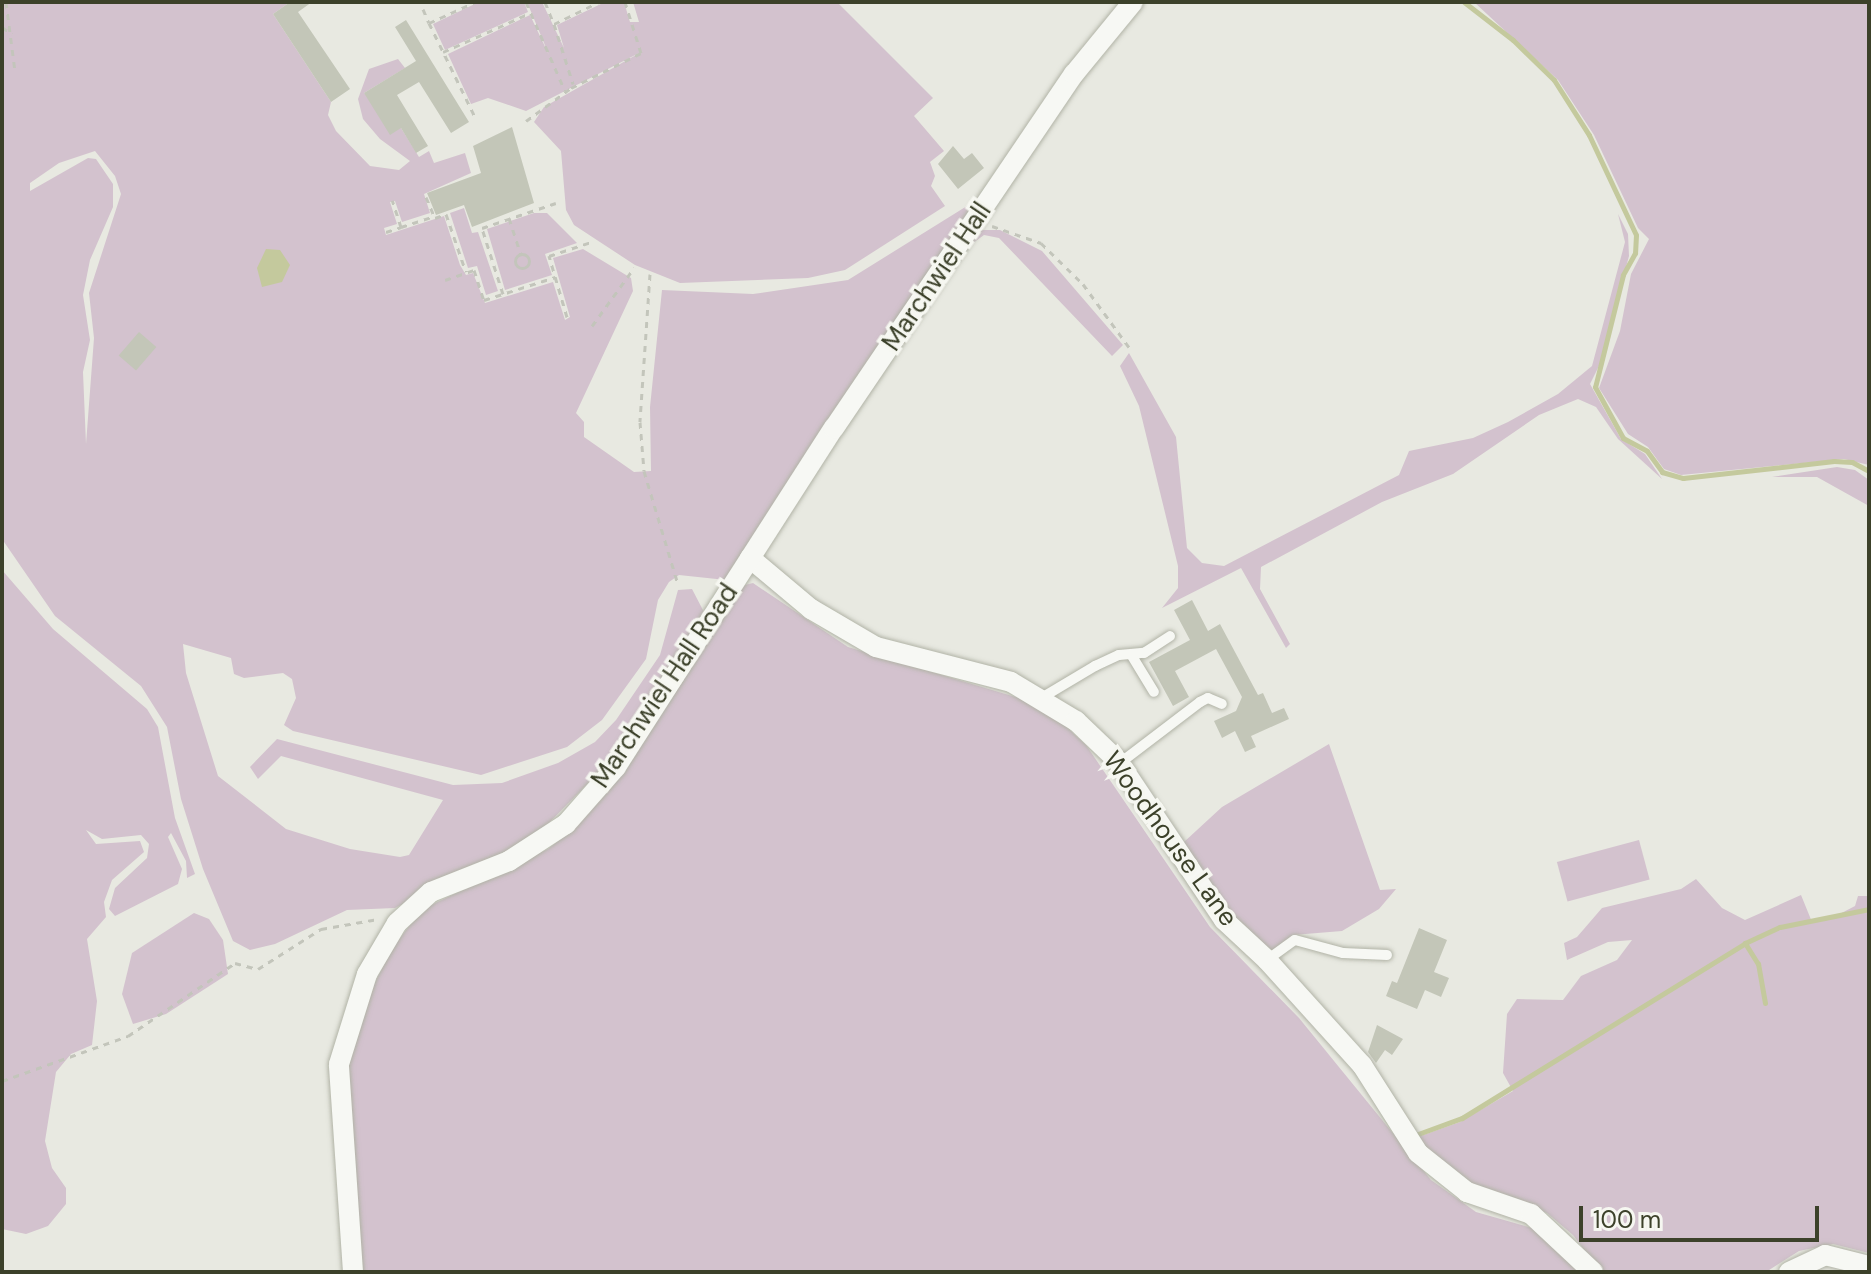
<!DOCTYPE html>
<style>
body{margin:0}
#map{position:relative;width:1871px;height:1274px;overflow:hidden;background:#e8e9e1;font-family:"DM Sans",sans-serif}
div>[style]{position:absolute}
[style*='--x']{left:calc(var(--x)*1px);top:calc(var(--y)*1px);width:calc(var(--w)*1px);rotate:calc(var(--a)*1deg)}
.green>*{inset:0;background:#d3c2ce;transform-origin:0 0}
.water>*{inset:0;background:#c4c99d}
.stream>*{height:5px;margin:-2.5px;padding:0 2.5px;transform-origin:2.5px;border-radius:2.5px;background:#c4c99d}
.building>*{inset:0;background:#c3c6b8;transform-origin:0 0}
.path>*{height:3px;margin-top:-1.5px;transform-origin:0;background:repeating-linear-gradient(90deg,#c3c5bb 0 6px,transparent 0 12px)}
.path>.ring{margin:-1.5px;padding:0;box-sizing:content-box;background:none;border:3px solid #c3c5bb;border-radius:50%}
.roads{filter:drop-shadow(0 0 2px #b1b3a6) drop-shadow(0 0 2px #b1b3a6)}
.lane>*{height:10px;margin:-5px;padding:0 5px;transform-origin:5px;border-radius:5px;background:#f7f8f4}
.street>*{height:20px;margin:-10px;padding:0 10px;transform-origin:10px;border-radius:10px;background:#f7f8f4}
span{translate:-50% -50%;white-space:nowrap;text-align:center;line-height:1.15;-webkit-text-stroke:7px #f6f7f1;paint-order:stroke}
.street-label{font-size:26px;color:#3c412a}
.frame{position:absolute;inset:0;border:4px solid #3c412a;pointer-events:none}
.scale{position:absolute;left:1579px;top:1206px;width:240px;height:36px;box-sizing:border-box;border:4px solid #3c412a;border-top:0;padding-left:10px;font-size:24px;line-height:28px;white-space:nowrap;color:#3c412a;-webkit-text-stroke:6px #f6f7f1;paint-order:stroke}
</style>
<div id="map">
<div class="green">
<i style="clip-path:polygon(evenodd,2px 2px,290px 2px,273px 14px,331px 102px,328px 115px,336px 131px,370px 166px,399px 170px,410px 161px,380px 139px,363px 119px,358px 99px,369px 69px,398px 59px,405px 68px,364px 93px,401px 128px,419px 157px,429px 151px,434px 163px,465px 153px,471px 173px,424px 194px,430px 213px,402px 222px,395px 201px,390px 202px,397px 224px,384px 228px,386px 235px,444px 216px,460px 265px,466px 275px,473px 273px,485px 303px,553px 282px,565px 320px,570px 317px,553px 258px,583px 249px,631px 278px,633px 291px,576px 413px,584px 422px,584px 437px,634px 472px,651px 471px,650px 407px,662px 290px,753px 294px,848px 280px,975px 201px,726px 580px,679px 575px,669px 582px,658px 600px,646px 659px,602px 720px,567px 747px,481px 775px,293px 731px,284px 725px,296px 698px,292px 679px,283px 673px,244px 678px,234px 674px,231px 658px,183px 644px,186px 673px,218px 776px,286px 829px,350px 849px,400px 857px,409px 855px,443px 800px,281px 756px,258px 779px,250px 767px,277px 739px,453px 785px,502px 783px,558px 763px,595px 742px,616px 720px,660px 655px,678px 590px,692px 589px,705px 614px,596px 775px,537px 835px,395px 908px,347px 910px,275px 944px,250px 950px,233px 941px,203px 869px,181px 799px,167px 727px,141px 686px,55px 616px,2px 539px,2px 2px,95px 151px,115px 176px,121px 194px,89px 293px,94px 338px,86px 444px,83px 372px,90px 340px,83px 295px,90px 260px,113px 207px,113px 184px,96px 159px,88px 158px,30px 191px,30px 183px,59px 163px,95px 151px)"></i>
<i style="clip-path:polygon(479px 2px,524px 2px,528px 12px,445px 50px,433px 24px)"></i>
<i style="clip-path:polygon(527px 2px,542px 2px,564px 48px,557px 25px,605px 2px,624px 2px,630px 22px,639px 22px,633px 2px,837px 2px,933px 98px,914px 116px,944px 151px,930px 162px,935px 176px,931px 186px,945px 206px,845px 270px,808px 278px,680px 283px,635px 265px,574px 225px,566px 210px,561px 151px,534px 122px,544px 107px,643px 51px,526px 111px,488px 98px,471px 104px,448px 54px,530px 15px,549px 55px)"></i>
<i style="clip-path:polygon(1474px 2px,1869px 2px,1869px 465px,1844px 459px,1681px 475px,1664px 469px,1648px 447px,1628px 434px,1599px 388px,1620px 331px,1631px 274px,1649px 239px,1638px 228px,1594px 135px,1558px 80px)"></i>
<i style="clip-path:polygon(464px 208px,472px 233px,478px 232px,498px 291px,486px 295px,477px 266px,468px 268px,450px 213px)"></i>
<i style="clip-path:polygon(534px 213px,547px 213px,577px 243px,545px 254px,552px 275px,505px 290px,487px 229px)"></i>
<i style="clip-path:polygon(1618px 214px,1628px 234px,1629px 256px,1600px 364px,1590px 384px,1621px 439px,1645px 454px,1662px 479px,1618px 439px,1596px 407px,1578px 399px,1539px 415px,1453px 474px,1382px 502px,1261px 567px,1260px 589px,1290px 644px,1286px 648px,1241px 568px,1162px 608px,1178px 588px,1178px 566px,1139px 406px,1120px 366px,1129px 353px,1176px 437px,1187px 548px,1202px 563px,1224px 566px,1399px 475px,1409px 451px,1473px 438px,1508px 422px,1558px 394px,1592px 366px,1625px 242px)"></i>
<i style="clip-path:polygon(980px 230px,1000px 230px,1042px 251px,1123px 345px,1112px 356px,999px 238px,984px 235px,969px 246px)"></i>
<i style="clip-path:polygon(1837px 467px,1855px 470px,1869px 480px,1869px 506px,1817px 477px,1772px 477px)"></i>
<i style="clip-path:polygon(2px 570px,53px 629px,147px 709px,158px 727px,175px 818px,195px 874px,187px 878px,186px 861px,171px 833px,168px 837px,182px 869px,178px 884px,115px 916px,109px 909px,115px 888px,147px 858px,149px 844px,141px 835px,102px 839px,86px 830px,96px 844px,140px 841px,144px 852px,112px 880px,104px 902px,106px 917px,87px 939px,97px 1001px,92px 1045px,71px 1054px,56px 1072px,45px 1141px,52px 1168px,66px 1188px,66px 1204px,48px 1226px,26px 1234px,2px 1229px)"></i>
<i style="clip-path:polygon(753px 583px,848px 647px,1029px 701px,1062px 723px,1086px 745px,1210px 927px,1299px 1018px,1431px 1180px,1476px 1212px,1532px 1228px,1579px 1272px,360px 1272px,348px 1069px,367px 998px,392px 949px,421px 910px,548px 849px,577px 826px,745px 585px)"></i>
<i style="clip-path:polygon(1329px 744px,1380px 890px,1396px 889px,1379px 909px,1342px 931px,1293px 935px,1267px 954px,1225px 914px,1184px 842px,1222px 807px)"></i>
<i style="left:1639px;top:840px;width:41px;height:85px;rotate:75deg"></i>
<i style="clip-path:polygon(1696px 879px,1722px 908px,1745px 920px,1801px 895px,1812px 922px,1830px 919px,1855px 906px,1858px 896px,1869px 896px,1869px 1253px,1833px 1244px,1799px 1251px,1766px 1272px,1601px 1272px,1573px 1235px,1547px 1213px,1462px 1181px,1415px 1138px,1460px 1122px,1513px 1091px,1503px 1073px,1507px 1014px,1517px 999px,1563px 1000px,1581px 976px,1617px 960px,1632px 940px,1608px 942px,1567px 960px,1564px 943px,1577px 937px,1602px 908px,1681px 889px)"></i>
<i style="clip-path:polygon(194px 913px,209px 919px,223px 940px,228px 974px,166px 1014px,133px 1024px,122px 994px,132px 953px)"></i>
</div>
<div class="water">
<i style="clip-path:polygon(266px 249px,280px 250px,290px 265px,282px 282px,262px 287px,257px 268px)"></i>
</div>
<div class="stream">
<i style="--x:1464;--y:2;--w:62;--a:37.8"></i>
<i style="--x:1513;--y:40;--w:57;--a:44.3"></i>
<i style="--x:1554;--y:80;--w:65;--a:57.5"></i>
<i style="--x:1589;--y:135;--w:110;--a:64.8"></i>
<i style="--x:1636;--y:235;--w:18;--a:93"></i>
<i style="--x:1635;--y:253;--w:25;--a:119"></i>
<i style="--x:1623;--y:275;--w:115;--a:104"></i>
<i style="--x:1595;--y:387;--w:58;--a:61.2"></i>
<i style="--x:1623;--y:438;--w:27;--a:28"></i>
<i style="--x:1647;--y:451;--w:26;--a:54"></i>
<i style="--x:1662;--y:472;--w:22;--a:16"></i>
<i style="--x:1683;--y:478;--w:152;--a:-6.4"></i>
<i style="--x:1834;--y:461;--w:18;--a:3"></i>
<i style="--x:1852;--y:462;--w:19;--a:28"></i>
<i style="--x:1765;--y:1003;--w:40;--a:-100"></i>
<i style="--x:1758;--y:964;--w:25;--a:-122"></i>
<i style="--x:1745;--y:943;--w:38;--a:-25"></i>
<i style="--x:1780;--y:927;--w:91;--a:-11.4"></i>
<i style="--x:1418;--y:1134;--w:47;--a:-20"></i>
<i style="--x:1462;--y:1118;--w:333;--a:-31.7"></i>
</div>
<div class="building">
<i style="clip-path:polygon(290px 2px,312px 2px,298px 12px,350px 89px,331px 102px,273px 14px)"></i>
<i style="clip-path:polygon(406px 20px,469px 122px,451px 133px,419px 82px,397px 95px,428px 146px,416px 153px,401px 128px,390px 135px,364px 93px,416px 61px,395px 27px)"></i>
<i style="clip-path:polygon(512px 127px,534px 203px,472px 227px,464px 205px,436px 215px,427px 193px,481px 173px,473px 146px)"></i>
<i style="clip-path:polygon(953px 146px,964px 159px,972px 153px,984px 168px,958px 189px,938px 164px)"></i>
<i style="left:139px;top:332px;width:23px;height:31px;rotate:41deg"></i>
<i style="clip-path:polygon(1192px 600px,1208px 631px,1220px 624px,1258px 695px,1263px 693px,1272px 713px,1284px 708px,1289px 719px,1251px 736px,1256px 747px,1245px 752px,1235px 731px,1222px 738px,1214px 721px,1236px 711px,1242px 697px,1216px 649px,1175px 671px,1189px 697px,1173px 706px,1149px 662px,1190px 640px,1174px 610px)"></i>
<i style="clip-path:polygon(1419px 928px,1447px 940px,1434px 972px,1449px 978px,1441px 997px,1425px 990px,1417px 1009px,1386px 996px,1392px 981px,1397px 983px)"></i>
<i style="clip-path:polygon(1377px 1025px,1403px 1039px,1392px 1055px,1385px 1050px,1376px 1063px,1368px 1052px)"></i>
</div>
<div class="path">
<i style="--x:6;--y:2;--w:70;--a:82.6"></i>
<i style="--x:526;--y:2;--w:97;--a:66.3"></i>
<i style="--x:545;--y:2;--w:24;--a:68"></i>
<i style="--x:554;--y:24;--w:50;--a:-26.1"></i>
<i style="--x:423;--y:9;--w:15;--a:67"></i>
<i style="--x:429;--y:23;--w:51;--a:-24.5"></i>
<i style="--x:429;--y:23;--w:107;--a:63.9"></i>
<i style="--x:554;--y:24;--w:63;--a:72.4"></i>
<i style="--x:2;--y:27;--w:12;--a:35"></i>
<i style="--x:443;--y:52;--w:95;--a:-24.1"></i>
<i style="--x:526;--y:121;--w:56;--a:-36.3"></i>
<i style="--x:571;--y:88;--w:78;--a:-26.6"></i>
<i style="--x:641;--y:53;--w:53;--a:-107.4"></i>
<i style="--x:426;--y:197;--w:23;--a:67"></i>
<i style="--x:435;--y:218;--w:12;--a:-20"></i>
<i style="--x:446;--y:214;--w:61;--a:71"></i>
<i style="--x:509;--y:218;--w:38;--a:72"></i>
<i style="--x:992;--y:226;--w:52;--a:19.1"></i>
<i style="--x:1041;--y:243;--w:59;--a:44.3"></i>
<i style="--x:1083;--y:284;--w:78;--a:53.9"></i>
<i style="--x:401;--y:227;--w:35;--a:-18"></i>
<i style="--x:386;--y:232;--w:16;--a:-18"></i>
<i style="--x:401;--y:227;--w:28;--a:-108"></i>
<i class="ring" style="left:515px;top:254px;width:11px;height:11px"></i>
<i style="--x:650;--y:274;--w:148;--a:93.9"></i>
<i style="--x:640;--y:422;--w:49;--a:85.3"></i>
<i style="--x:644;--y:471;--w:118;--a:73.3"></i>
<i style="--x:445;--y:280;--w:31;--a:-19"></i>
<i style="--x:474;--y:270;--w:32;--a:72"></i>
<i style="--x:484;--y:300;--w:75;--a:-17.9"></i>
<i style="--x:503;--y:294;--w:69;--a:-107.7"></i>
<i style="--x:482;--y:228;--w:78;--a:-18.7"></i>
<i style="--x:567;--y:317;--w:64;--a:-106.4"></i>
<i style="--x:549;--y:256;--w:44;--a:-18.4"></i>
<i style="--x:592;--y:326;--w:72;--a:-54.1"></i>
<i style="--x:2;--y:1081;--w:134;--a:-19.7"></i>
<i style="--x:128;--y:1036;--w:130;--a:-34.3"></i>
<i style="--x:235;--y:963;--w:24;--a:15"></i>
<i style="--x:258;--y:969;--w:75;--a:-32.4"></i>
<i style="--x:321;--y:929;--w:58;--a:-10"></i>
</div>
<div class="roads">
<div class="lane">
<i style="--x:1132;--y:656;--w:42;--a:58.6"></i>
<i style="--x:1043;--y:697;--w:61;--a:-30.8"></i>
<i style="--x:1095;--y:666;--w:26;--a:-25"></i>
<i style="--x:1119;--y:655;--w:25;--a:-5"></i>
<i style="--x:1144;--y:653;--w:31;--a:-33"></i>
<i style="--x:1120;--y:763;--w:101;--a:-37.3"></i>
<i style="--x:1200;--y:702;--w:9;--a:-27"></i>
<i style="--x:1208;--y:698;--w:15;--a:23"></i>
<i style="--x:1267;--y:960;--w:34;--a:-36"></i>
<i style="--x:1295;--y:940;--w:50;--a:15.2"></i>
<i style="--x:1343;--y:953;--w:44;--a:2.6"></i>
</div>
<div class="street">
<i style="--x:750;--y:558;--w:80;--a:39.9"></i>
<i style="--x:811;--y:609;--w:75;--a:30.3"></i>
<i style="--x:876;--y:647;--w:139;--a:14.5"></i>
<i style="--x:1011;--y:682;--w:76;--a:31"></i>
<i style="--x:1076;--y:721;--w:58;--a:43.6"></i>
<i style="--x:1118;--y:761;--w:191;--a:56.3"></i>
<i style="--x:1224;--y:920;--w:59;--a:42.9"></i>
<i style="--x:1267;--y:960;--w:142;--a:47.9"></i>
<i style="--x:1362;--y:1065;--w:104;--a:57.5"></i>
<i style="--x:1418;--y:1153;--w:63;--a:38.5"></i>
<i style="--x:1467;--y:1192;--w:68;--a:19"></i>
<i style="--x:1531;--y:1214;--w:85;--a:43.1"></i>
<i style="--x:353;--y:1272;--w:208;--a:-93.9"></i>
<i style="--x:339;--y:1064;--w:94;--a:-72.7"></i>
<i style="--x:367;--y:974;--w:59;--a:-59.5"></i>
<i style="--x:397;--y:923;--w:46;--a:-42.4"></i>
<i style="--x:431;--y:892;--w:84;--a:-21.7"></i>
<i style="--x:509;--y:861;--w:68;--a:-33"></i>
<i style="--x:566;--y:824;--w:76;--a:-48.7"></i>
<i style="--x:616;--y:767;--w:403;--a:-57.3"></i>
<i style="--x:834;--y:428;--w:428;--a:-55.9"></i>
<i style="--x:1074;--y:74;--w:93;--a:-50.7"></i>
<i style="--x:1789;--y:1272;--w:40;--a:-25"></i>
<i style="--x:1825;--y:1255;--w:45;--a:14"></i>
</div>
</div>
<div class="street-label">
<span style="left:937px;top:277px;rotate:-56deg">Marchwiel Hall</span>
<span style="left:665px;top:686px;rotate:-56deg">Marchwiel Hall Road</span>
<span style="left:1170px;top:839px;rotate:54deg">Woodhouse Lane</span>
</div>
<div class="frame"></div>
<div class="scale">100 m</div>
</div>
